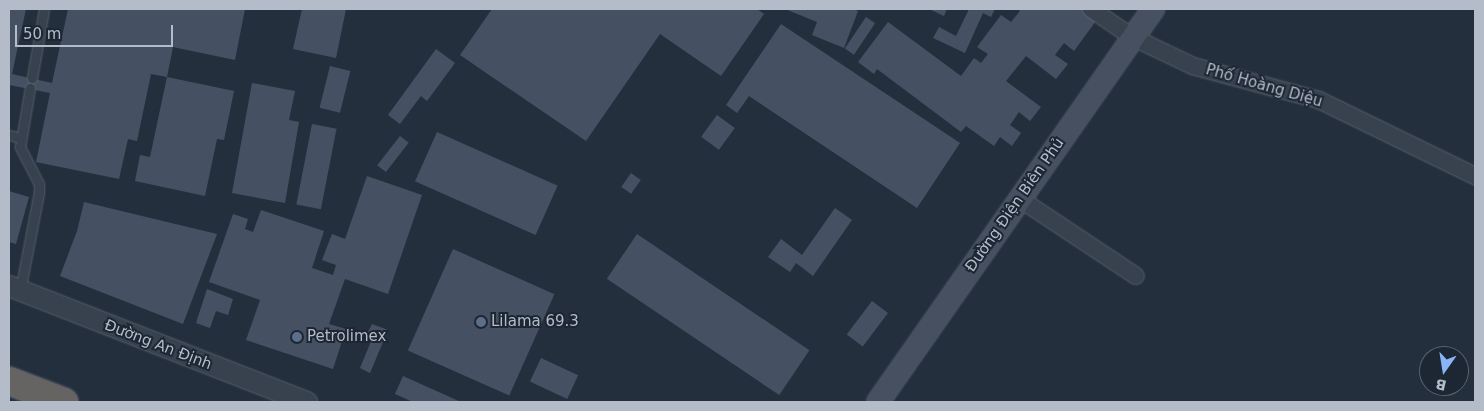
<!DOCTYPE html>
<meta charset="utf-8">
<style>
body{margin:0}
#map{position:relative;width:1484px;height:411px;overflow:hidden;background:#242f3e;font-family:"DejaVu Sans",sans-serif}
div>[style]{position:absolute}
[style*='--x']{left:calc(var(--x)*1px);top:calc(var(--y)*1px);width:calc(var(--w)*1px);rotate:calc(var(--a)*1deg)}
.building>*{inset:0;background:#455162;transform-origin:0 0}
.roads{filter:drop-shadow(0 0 1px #565f6c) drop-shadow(0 0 1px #565f6c)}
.service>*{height:9px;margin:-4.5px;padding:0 4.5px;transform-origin:4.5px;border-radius:4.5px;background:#38414e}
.minor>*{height:16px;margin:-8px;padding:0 8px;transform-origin:8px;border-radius:8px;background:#38414e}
.tertiary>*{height:20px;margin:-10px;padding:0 10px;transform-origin:10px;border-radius:10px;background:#38414e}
.secondary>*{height:22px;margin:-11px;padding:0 11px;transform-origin:11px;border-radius:11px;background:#465061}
.trunk>*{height:28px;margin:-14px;padding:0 14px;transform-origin:14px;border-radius:14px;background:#656462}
.dots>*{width:14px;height:14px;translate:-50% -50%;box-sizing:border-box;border:2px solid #1d2633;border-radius:50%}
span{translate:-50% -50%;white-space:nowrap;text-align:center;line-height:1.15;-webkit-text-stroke:4px #1d2633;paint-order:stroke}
.street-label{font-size:15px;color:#b4bcc9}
.poi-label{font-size:15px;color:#b4bcc9}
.left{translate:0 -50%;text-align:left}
.frame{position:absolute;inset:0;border:10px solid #b4bcc9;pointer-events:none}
.north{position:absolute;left:1419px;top:346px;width:50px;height:50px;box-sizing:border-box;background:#1d2633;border:1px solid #59626f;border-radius:50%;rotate:193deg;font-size:14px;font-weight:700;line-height:20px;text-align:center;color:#b4bcc9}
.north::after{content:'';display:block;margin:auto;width:18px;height:22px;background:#8ab4f8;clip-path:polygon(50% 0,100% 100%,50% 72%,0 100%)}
.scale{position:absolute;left:15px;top:25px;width:158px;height:22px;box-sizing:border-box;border:2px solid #b4bcc9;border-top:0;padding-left:6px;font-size:15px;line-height:18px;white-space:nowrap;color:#b4bcc9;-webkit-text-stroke:4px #1d2633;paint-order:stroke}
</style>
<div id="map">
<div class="building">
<i style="clip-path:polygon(9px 9px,26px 9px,12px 74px,52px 83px,68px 9px,245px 9px,235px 60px,173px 47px,167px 77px,151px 74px,137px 141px,128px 139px,119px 179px,36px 162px,50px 93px,9px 85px)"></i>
<i style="clip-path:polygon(302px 9px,346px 9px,336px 58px,293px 49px)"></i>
<i style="clip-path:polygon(492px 9px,757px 9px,764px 14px,721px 76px,660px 34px,586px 141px,460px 55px)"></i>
<i style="clip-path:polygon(785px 9px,853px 9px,858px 11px,844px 48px,812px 35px,817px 22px)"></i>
<i style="clip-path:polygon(929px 9px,947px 9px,944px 16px)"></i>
<i style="clip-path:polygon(969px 9px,995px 9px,991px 17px,983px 13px,965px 53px,933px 38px,939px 27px,956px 36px)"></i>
<i style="clip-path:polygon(1017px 9px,1093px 9px,1101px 14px,1074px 51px,1064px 43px,1055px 55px,1068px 64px,1056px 79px,1026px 56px,1006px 81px,1041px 107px,1030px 121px,1019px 112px,1010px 125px,1021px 133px,1012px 146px,1000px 137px,994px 146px,966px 126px,961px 132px,877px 69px,874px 74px,858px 62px,888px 22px,961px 76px,974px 58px,981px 63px,988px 54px,977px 47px,1001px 15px,1011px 22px,1020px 11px)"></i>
<i style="left:866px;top:17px;width:11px;height:38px;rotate:34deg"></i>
<i style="clip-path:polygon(781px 24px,960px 143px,917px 208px,749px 96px,737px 113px,726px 105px)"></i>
<i style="clip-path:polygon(436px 49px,455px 63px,427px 101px,421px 96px,400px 124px,388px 115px)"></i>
<i style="left:330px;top:66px;width:21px;height:43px;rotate:14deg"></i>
<i style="clip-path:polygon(167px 77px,234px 91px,224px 140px,217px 139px,205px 196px,135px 181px,140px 155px,150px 157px)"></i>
<i style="clip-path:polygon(252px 83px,295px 91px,289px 120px,299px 122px,285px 203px,232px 193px)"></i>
<i style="left:717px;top:115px;width:22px;height:27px;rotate:36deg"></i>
<i style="left:312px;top:124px;width:25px;height:82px;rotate:11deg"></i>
<i style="left:437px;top:132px;width:132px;height:54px;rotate:24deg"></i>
<i style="left:400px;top:136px;width:11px;height:37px;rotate:38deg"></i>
<i style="left:631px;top:173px;width:12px;height:17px;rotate:35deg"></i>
<i style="clip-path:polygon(367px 176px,422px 195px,388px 294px,345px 279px,329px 324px,346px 329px,333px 369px,246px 340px,260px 300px,209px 282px,233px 214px,248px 219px,245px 229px,253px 232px,261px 210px,324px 231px,312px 268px,333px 275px,336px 265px,322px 260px,332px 234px,345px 239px)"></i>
<i style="clip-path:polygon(9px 191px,29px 197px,16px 244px,9px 242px)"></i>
<i style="clip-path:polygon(84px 202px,217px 234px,183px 324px,60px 276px,77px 231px)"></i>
<i style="clip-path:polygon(835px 208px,852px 220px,813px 276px,796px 263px,790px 272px,768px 257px,781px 239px,802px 255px)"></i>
<i style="left:637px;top:234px;width:208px;height:54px;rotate:34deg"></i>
<i style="left:453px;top:249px;width:111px;height:111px;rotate:24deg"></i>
<i style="clip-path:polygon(207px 289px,233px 299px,228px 315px,216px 311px,210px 328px,196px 323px)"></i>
<i style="left:872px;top:301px;width:20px;height:42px;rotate:37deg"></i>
<i style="clip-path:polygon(372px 324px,388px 330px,370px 373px,360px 368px,372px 339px,366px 336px)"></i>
<i style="left:541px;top:358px;width:41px;height:26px;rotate:25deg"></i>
<i style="clip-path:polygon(403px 376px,461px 402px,413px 402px,395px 394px)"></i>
</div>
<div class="roads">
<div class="service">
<i style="--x:32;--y:78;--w:70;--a:-80.1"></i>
<i style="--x:9;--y:135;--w:12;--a:14"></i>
<i style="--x:20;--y:291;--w:101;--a:-79.1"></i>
<i style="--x:39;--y:192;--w:8;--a:-90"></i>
<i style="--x:39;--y:184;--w:42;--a:-117.2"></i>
<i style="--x:20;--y:147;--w:60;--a:-80.4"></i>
</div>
<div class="minor">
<i style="--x:1091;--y:9;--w:50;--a:34.3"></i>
<i style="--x:1132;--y:37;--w:68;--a:25.4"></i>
<i style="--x:1193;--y:66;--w:131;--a:15.1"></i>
<i style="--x:1319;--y:100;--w:174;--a:26"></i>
<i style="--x:1020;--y:199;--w:139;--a:33.6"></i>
</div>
<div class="tertiary">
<i style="--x:9;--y:286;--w:320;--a:21.3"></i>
</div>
<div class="secondary">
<i style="--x:878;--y:402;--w:480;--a:-55"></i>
</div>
<div class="trunk">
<i style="--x:9;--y:381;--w:59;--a:20.9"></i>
</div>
</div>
<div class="dots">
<i style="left:481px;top:322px;background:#5c6f8a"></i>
<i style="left:297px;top:337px;background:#5c6f8a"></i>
</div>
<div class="street-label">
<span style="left:1264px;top:86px;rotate:16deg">Phố Hoàng Diệu</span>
<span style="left:1015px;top:205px;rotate:-55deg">Đường Điện Biên Phủ</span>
<span style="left:158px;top:345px;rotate:21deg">Đường An Định</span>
</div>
<div class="poi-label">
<span class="left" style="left:491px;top:322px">Lilama 69.3</span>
<span class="left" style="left:307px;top:337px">Petrolimex</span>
</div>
<div class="frame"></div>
<div class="north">B</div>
<div class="scale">50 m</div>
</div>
